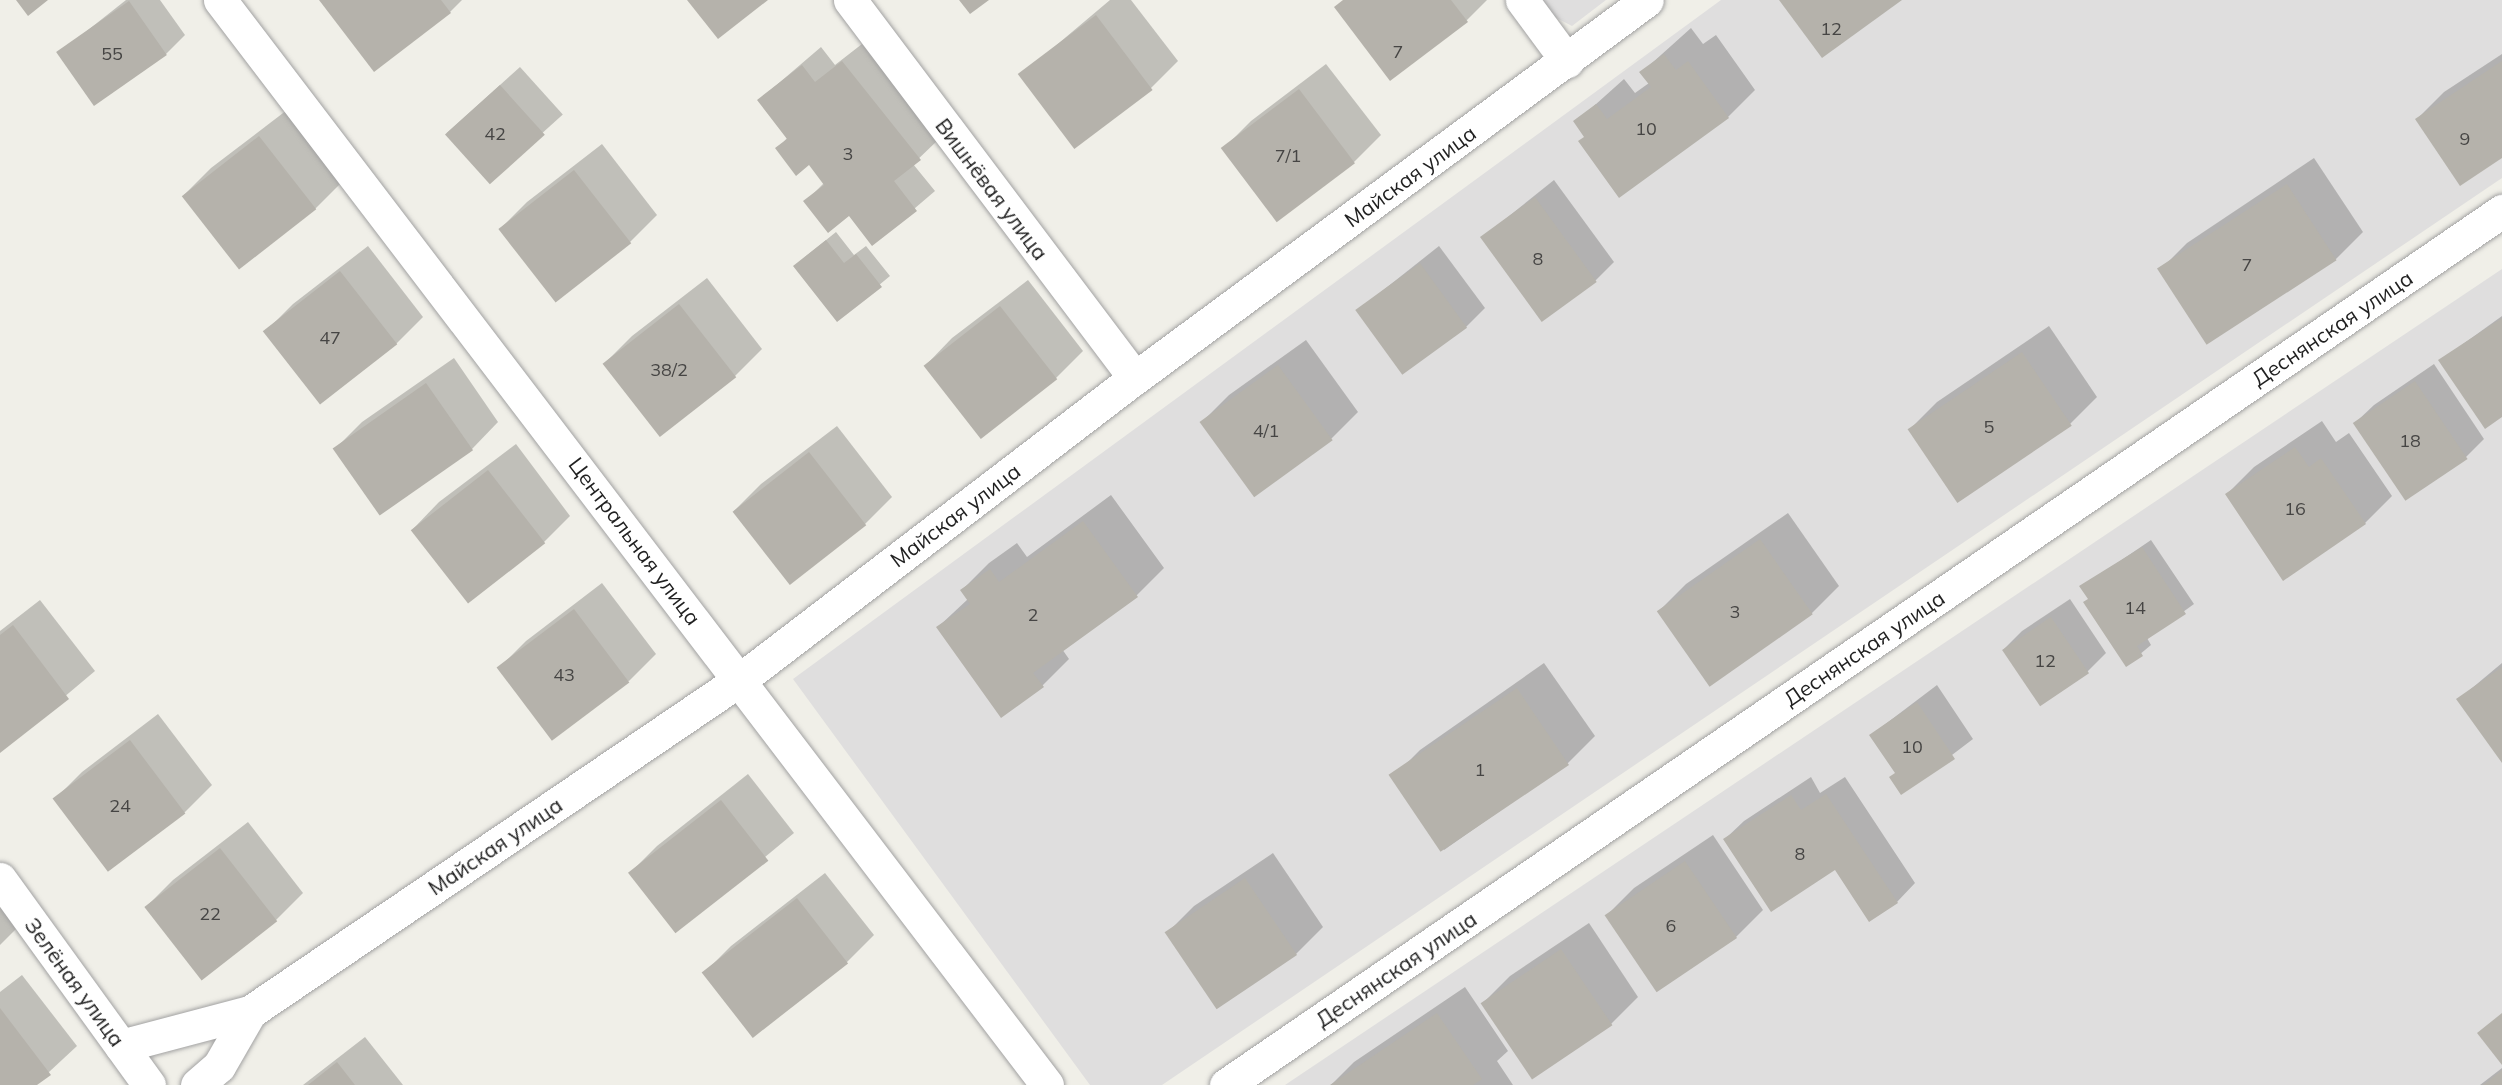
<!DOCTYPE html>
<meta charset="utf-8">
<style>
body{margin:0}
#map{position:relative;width:2502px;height:1085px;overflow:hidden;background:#f0efe8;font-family:Mulish,sans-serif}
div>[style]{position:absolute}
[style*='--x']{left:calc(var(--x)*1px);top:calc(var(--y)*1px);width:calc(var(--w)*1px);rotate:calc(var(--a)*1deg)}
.residential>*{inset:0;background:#dfdede}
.shadow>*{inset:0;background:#0003;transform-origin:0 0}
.building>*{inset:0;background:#b5b2ab;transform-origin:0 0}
.roads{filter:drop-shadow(0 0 2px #a2a2a2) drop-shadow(0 0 2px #a2a2a2)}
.street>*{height:33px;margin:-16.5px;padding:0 16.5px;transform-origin:16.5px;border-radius:16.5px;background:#fff}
span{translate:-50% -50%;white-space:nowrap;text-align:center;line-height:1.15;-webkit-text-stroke:5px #fff;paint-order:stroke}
.number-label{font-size:18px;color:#464544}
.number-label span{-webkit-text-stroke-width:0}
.street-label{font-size:21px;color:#212121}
</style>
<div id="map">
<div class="residential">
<i style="clip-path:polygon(1537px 0,1606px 0,1572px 26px,1547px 13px)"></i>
<i style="clip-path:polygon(1721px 0,2502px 0,2502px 178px,1162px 1085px,1090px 1085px,793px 679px)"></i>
<i style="clip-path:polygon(2502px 269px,2502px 1085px,1285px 1085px)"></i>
</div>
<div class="shadow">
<i style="clip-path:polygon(126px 0,160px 0,185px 35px,166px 54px,95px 104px,59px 53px)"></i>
<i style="clip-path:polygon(321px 0,462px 0,450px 12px)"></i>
<i style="clip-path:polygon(1110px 0,1131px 0,1178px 61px,1151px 88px,1076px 146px,1021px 75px)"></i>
<i style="clip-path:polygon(1343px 0,1487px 0,1466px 21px)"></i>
<i style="clip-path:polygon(1691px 28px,1703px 44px,1716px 35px,1755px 90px,1728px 117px,1620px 195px,1576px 122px,1624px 79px,1635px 93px,1649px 83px,1642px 72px)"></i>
<i style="clip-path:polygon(862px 44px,938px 140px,913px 164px,935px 191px,873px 244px,849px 214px,806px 201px,824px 183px,809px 163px,777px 149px,788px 137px,759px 100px,821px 47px,835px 65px)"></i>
<i style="clip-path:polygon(2502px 54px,2502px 156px,2417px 119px,2444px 92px)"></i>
<i style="clip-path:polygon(1326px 64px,1381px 135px,1354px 162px,1224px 148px,1251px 121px)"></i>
<i style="left:520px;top:67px;width:64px;height:99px;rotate:48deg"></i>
<i style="clip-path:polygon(287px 110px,342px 182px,315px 209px,184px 195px,211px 168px)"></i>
<i style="clip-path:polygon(602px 144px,657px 215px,630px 242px,500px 229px,527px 202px)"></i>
<i style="clip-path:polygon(2314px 158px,2363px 232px,2336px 259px,2160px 270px,2187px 243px)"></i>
<i style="clip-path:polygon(1554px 180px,1614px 262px,1595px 281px,1483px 237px)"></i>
<i style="clip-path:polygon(836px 232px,854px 255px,866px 246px,890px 276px,838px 319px,805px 257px)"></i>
<i style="clip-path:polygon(368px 246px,423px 317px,396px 344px,266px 331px,293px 304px)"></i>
<i style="clip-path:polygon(1439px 246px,1485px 308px,1466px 327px,1357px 311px)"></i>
<i style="clip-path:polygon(707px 278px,762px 349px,735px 376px,659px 434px,605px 363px,632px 336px)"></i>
<i style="clip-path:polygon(1028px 280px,1083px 351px,1056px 378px,980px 437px,926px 365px,952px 338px)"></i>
<i style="clip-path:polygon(2502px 316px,2502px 415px,2441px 360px)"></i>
<i style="clip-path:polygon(2049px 326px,2097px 397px,2070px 424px,1910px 429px,1937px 402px)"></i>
<i style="clip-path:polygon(1306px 340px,1358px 412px,1331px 439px,1202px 422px,1229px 395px)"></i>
<i style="clip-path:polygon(454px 358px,498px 422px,472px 449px,335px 449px,362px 422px)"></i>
<i style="clip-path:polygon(2434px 364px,2484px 439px,2465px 458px,2355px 423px,2374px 405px)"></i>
<i style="clip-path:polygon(2322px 421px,2336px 442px,2349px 433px,2392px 496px,2365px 523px,2227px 494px,2254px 467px)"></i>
<i style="clip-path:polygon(837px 426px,892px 497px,865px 524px,734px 511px,761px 484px)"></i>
<i style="clip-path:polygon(516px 444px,570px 516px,543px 543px,413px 529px,439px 502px)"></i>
<i style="clip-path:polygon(1111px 495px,1164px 568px,1137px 595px,1062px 649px,1069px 659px,1042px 686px,938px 627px,968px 599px,962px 590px,989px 563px,1017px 543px,1027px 557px)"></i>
<i style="clip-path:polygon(1788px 513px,1839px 586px,1812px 613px,1659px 611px,1686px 584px)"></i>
<i style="clip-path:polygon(2151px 540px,2194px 604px,2147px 638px,2151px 645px,2127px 665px,2082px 587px)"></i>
<i style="clip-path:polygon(602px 583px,656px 654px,629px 681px,499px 668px,526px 641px)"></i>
<i style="clip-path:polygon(2070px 599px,2106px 653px,2087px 672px,2003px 650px,2022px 631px)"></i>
<i style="clip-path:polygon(40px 600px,95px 671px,0 751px,0 631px)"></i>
<i style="clip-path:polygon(1544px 663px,1595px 736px,1568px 763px,1444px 850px,1393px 777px,1420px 750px)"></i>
<i style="clip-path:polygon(2502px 663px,2502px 760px,2459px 699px)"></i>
<i style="clip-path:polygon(1937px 685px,1973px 739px,1902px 793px,1896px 772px,1871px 735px)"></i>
<i style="clip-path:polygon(158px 714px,212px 785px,185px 812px,109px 870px,55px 799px,82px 772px)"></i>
<i style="clip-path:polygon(748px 774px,794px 833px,676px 931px,630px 873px,657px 846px)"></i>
<i style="clip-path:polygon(1811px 777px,1820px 793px,1845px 777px,1915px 883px,1897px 902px,1835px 867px,1725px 839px,1744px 821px)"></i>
<i style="clip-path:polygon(248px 822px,303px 893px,276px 920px,146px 907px,173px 880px)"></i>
<i style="clip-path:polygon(1713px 835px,1763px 910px,1736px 937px,1607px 915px,1634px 888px)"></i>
<i style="clip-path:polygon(1273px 853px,1323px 927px,1296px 954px,1167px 933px,1194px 906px)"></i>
<i style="clip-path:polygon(825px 873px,874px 935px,847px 962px,753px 1036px,704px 973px,731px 946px)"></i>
<i style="clip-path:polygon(0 904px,18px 927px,0 945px)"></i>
<i style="clip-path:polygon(1589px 923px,1638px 997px,1611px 1024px,1483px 1003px,1510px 976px)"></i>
<i style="clip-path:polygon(22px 975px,77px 1046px,35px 1085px,0 1085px,0 992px)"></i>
<i style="clip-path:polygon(1465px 987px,1508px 1051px,1497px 1061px,1513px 1085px,1331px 1085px,1354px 1062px)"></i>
<i style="clip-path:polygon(365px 1037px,403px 1085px,303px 1085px)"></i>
<i style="clip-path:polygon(2502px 1068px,2502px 1085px,2480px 1085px)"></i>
</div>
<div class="building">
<i style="clip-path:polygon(16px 0,48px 0,28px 16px)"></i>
<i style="clip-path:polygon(319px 0,441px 0,451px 13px,374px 72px)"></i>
<i style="clip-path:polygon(687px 0,768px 0,718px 39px)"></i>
<i style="clip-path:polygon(959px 0,989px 0,970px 14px)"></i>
<i style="clip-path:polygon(1343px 0,1451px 0,1468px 22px,1390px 81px,1334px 7px)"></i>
<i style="clip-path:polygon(1779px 0,1902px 0,1822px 58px)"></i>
<i style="left:129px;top:1px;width:66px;height:89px;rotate:55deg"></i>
<i style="left:1096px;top:15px;width:94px;height:98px;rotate:53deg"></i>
<i style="clip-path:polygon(1664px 54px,1676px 70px,1688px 61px,1729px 118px,1619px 198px,1578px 141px,1584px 137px,1573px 121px,1596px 104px,1607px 119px,1651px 87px,1639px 72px)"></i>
<i style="clip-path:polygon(842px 61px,921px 160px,894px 181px,917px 211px,872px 246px,849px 216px,828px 233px,803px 201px,824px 185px,809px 165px,796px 176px,775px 148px,787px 139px,757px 100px,802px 65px,815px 82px)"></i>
<i style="clip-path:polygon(2502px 61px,2502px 158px,2460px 186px,2415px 119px)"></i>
<i style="left:500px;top:85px;width:67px;height:74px;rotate:48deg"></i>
<i style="left:1299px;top:89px;width:93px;height:98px;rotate:53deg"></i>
<i style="left:259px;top:136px;width:93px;height:98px;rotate:52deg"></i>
<i style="left:574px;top:170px;width:93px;height:96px;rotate:52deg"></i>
<i style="left:2287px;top:184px;width:91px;height:155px;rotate:57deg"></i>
<i style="left:1535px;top:197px;width:105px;height:68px;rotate:54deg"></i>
<i style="clip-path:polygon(826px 240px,844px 263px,856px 254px,882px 287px,837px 322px,793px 266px)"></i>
<i style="left:1420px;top:263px;width:80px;height:80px;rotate:54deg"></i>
<i style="left:340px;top:271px;width:93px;height:98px;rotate:52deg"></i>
<i style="left:679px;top:304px;width:93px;height:97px;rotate:52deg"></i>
<i style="left:1000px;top:306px;width:93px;height:97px;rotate:52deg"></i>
<i style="clip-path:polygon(2502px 318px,2502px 417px,2485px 429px,2438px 360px)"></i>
<i style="left:2022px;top:352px;width:89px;height:138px;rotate:56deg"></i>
<i style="left:1278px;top:365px;width:93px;height:97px;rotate:54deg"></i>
<i style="left:2415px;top:381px;width:94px;height:75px;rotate:56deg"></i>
<i style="left:426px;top:383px;width:82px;height:114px;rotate:55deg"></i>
<i style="clip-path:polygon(2295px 447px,2309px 467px,2321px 458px,2366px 524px,2283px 581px,2225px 494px)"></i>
<i style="left:809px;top:452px;width:93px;height:97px;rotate:52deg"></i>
<i style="left:488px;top:470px;width:93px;height:98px;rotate:52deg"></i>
<i style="clip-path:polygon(1083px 521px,1138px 597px,1033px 673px,1044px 687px,1001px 718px,936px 627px,970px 604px,960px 590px,990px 569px,999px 582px)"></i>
<i style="left:1760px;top:539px;width:92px;height:126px;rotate:55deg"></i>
<i style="clip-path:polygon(2142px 547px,2186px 614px,2137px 646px,2143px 656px,2126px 667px,2083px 602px,2088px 599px,2079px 586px)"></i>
<i style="left:574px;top:609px;width:92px;height:97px;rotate:53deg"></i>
<i style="left:2051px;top:617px;width:68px;height:59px;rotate:56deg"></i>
<i style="clip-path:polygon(13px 625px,69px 699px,0 753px,0 635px)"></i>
<i style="clip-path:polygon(2502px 667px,2502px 763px,2456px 699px)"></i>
<i style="left:1517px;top:688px;width:93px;height:155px;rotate:56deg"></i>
<i style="clip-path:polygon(1917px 702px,1955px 759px,1901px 795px,1889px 777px,1895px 773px,1869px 735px)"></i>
<i style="left:130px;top:740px;width:92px;height:97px;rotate:53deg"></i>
<i style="clip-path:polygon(1826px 794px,1898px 903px,1869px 922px,1835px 870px,1771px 912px,1723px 839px,1791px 795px,1801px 810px)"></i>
<i style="left:721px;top:800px;width:77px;height:118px;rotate:52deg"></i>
<i style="left:220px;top:848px;width:93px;height:96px;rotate:52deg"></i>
<i style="left:1685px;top:861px;width:93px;height:97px;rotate:56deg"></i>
<i style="left:1245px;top:878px;width:93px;height:97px;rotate:56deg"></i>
<i style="left:797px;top:898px;width:83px;height:121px;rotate:52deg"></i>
<i style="left:1561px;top:949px;width:92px;height:97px;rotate:56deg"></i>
<i style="clip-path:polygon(0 1008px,51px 1075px,37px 1085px,0 1085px)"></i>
<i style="clip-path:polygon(1437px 1013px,1482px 1079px,1473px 1085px,1330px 1085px)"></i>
<i style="clip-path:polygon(2502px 1013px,2502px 1065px,2477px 1033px)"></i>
<i style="clip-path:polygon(337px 1062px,355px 1085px,308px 1085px)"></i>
<i style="clip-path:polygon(2502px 1070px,2502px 1085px,2482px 1085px,2486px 1083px)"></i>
</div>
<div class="roads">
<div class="street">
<i style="--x:220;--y:0;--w:1364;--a:52.68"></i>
<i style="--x:850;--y:0;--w:473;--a:53"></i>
<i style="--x:1522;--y:0;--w:76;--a:53.6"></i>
<i style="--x:0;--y:879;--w:254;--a:54.1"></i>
<i style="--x:121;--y:1046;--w:133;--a:-14.8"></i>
<i style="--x:250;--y:1012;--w:593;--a:-34.15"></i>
<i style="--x:741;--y:679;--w:496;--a:-37.4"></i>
<i style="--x:1135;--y:378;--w:636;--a:-36.44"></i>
<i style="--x:197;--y:1085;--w:29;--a:-41"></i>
<i style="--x:219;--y:1066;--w:62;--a:-60.1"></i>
<i style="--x:1226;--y:1085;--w:1547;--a:-34.41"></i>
</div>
</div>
<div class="number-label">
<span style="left:1831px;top:29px">12</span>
<span style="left:1398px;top:52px">7</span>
<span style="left:112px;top:54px">55</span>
<span style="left:1646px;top:129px">10</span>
<span style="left:495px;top:134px">42</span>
<span style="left:2465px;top:139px">9</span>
<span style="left:848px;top:154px">3</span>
<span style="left:1288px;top:156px">7/1</span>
<span style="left:1538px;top:259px">8</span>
<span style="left:2247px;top:265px">7</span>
<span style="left:330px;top:338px">47</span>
<span style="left:669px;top:370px">38/2</span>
<span style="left:1989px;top:427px">5</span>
<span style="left:1266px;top:431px">4/1</span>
<span style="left:2410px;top:441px">18</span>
<span style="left:2295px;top:509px">16</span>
<span style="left:2135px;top:608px">14</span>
<span style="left:1735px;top:612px">3</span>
<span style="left:1033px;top:615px">2</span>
<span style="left:2045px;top:661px">12</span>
<span style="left:564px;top:675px">43</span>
<span style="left:1912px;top:747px">10</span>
<span style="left:1480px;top:770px">1</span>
<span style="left:120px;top:806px">24</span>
<span style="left:1800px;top:854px">8</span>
<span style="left:210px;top:914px">22</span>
<span style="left:1671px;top:926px">6</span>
</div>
<div class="street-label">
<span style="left:1410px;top:176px;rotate:-36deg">Майская улица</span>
<span style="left:992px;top:189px;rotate:53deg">Вишнёвая улица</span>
<span style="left:2332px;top:328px;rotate:-34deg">Деснянская улица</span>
<span style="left:955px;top:515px;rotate:-37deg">Майская улица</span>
<span style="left:635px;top:541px;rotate:53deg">Центральная улица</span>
<span style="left:1864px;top:648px;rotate:-34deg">Деснянская улица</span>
<span style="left:495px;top:846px;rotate:-34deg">Майская улица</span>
<span style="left:1396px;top:969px;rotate:-34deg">Деснянская улица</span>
<span style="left:75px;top:982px;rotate:54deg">Зелёная улица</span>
</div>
</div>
